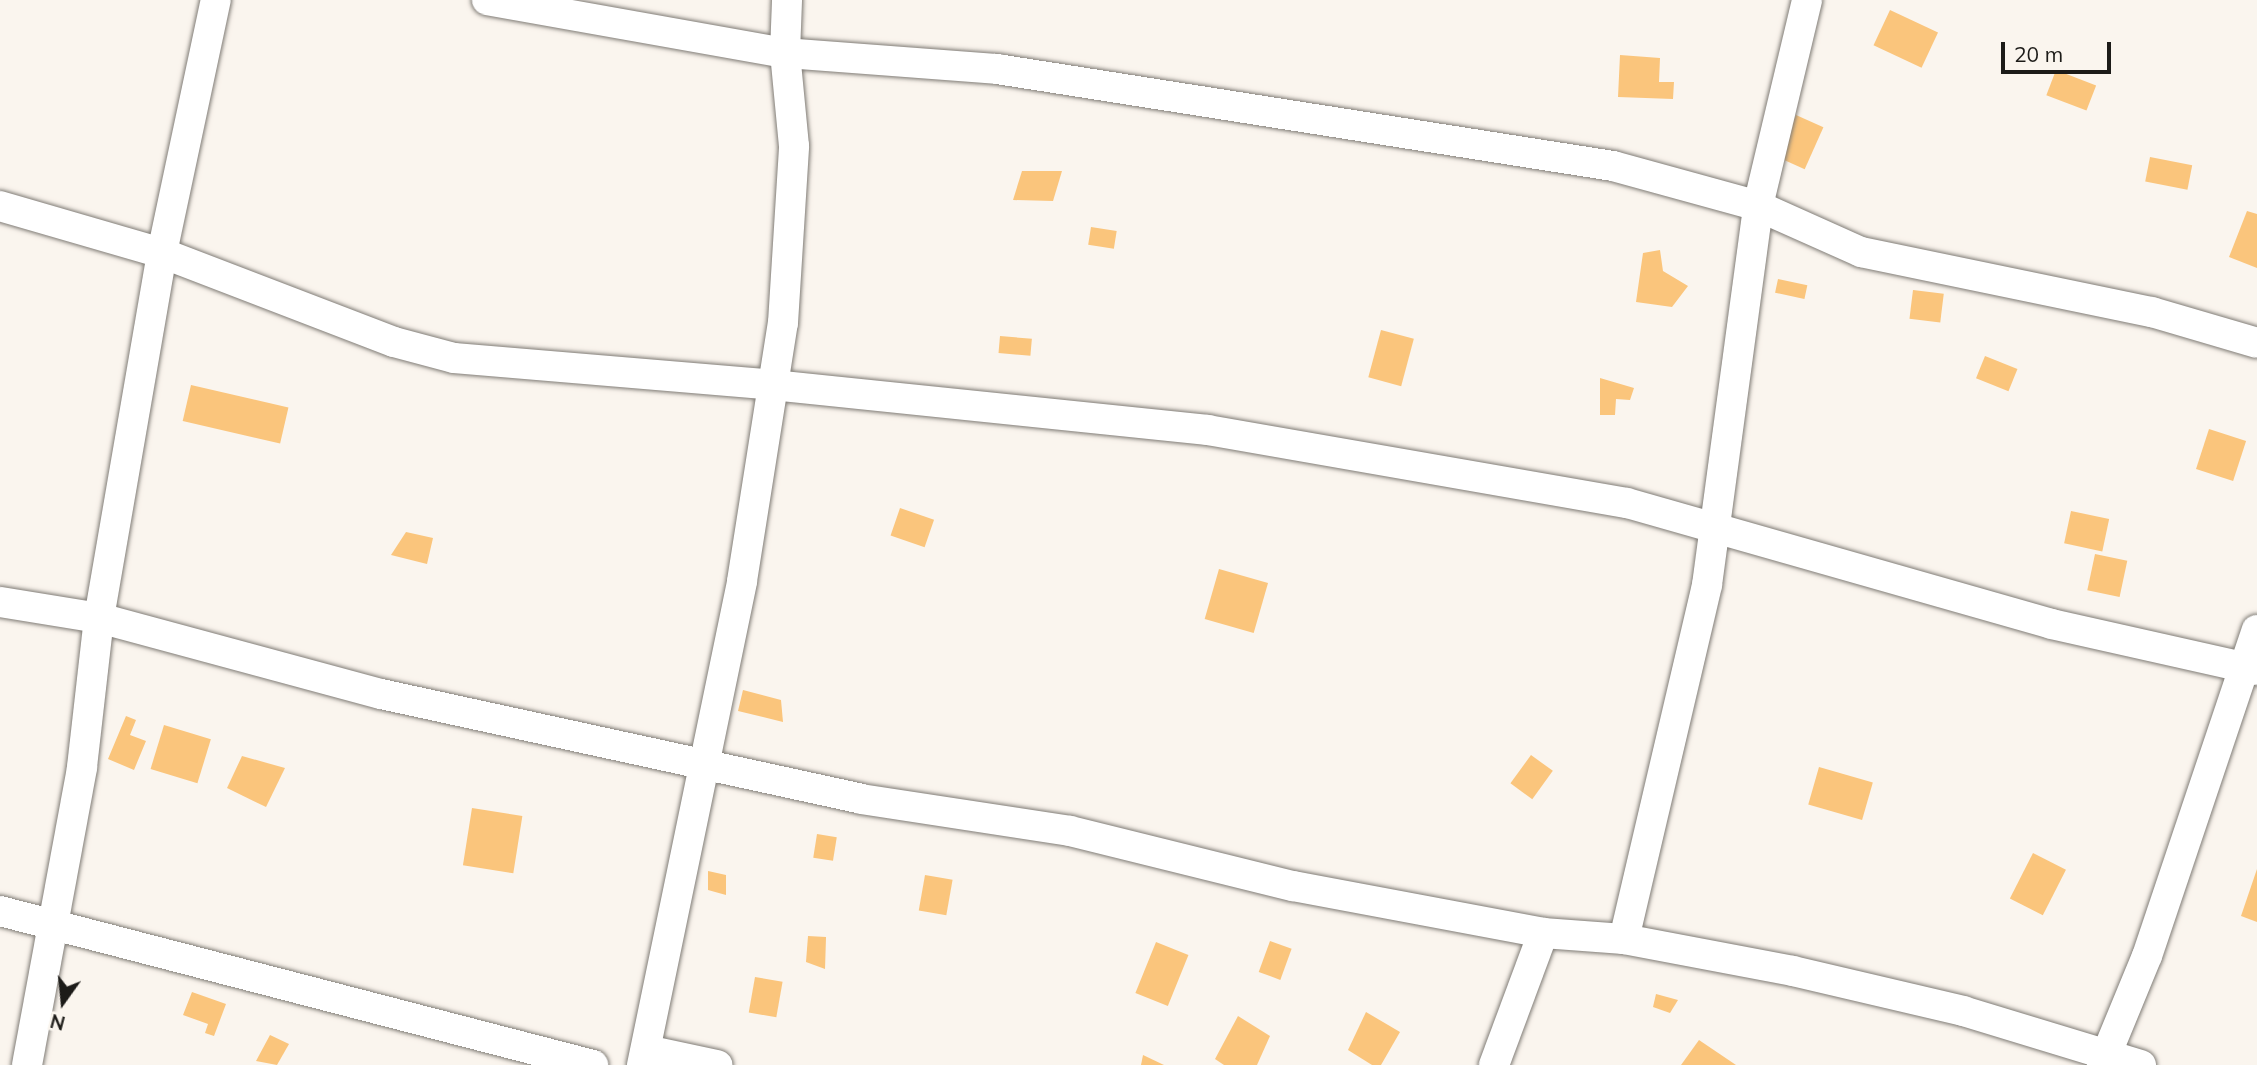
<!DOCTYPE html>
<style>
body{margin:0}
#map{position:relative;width:2257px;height:1065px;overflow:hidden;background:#faf5ee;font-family:Mulish,sans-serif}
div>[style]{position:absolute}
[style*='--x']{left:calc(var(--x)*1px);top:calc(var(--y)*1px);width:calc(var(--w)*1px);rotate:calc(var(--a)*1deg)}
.building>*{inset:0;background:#fac57c;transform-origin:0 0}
.roads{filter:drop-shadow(0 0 2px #807c76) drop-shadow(0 0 2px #807c76)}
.street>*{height:30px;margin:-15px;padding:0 15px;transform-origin:15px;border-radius:15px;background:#fff}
span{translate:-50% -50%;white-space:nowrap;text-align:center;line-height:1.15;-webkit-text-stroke:7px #faf5ee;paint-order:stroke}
.north{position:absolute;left:28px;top:967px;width:70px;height:70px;-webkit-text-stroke:5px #faf5ee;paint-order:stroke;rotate:195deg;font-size:19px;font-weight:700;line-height:28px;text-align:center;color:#1c1b18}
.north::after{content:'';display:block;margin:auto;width:24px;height:32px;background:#1c1b18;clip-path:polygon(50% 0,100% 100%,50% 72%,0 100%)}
.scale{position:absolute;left:2001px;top:42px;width:110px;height:32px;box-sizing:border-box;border:4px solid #1c1b18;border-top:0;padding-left:9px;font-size:21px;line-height:24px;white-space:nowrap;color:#1c1b18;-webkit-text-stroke:5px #faf5ee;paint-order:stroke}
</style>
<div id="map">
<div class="building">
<i style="left:1890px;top:10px;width:53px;height:39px;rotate:25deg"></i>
<i style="clip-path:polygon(1620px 55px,1660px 58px,1659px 82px,1674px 82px,1673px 99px,1618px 97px)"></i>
<i style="left:2056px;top:70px;width:43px;height:27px;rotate:21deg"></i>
<i style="left:1796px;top:115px;width:30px;height:46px;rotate:24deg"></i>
<i style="left:2150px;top:157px;width:43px;height:25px;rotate:11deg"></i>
<i style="clip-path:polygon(1022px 171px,1062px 171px,1053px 201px,1013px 200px)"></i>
<i style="clip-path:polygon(2247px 211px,2257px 214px,2257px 268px,2229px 257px)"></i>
<i style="left:1091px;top:227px;width:26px;height:18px;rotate:9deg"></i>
<i style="clip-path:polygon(1660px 250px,1663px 271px,1688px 286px,1672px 307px,1636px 302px,1643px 253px)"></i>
<i style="left:1778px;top:279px;width:30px;height:14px;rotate:12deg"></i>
<i style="left:1913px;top:290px;width:31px;height:29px;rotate:7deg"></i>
<i style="left:1381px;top:330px;width:34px;height:49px;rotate:15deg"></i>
<i style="left:1000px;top:336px;width:32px;height:17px;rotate:5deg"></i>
<i style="left:1985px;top:356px;width:35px;height:24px;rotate:22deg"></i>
<i style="clip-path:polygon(1600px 378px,1634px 388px,1630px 400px,1616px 399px,1615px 415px,1600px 415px)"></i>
<i style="left:191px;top:385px;width:100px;height:37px;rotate:13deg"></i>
<i style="left:2209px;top:429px;width:39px;height:42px;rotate:18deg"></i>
<i style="left:900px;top:508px;width:36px;height:29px;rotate:19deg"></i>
<i style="left:2071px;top:511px;width:39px;height:33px;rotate:12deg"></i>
<i style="clip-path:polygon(406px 532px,433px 538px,427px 564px,391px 555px)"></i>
<i style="left:2095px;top:554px;width:33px;height:37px;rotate:12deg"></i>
<i style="left:1219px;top:569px;width:51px;height:52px;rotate:16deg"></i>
<i style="clip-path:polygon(743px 690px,781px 700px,783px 722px,738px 711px)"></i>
<i style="clip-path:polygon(126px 716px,136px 720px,130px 735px,146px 741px,134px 770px,108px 759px)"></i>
<i style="left:164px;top:725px;width:49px;height:46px;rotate:17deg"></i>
<i style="left:1531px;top:755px;width:27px;height:35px;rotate:36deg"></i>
<i style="clip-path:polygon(242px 756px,285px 768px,266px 807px,227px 788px)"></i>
<i style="left:1819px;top:767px;width:56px;height:39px;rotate:16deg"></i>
<i style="left:472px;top:808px;width:51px;height:58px;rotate:9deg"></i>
<i style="left:817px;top:834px;width:20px;height:24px;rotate:9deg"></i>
<i style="left:2033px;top:853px;width:37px;height:51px;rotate:27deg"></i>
<i style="clip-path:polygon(2257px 869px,2257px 922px,2241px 916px)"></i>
<i style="clip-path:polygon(708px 871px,726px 875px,726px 895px,708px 890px)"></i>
<i style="left:925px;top:875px;width:28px;height:36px;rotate:10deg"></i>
<i style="clip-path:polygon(808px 936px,826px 937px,825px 969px,806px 962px)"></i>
<i style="left:1270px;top:941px;width:23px;height:33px;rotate:20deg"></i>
<i style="left:1156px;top:942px;width:35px;height:55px;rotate:22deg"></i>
<i style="left:755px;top:977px;width:28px;height:36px;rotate:10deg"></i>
<i style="clip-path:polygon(192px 992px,226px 1004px,214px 1036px,205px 1033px,208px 1024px,183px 1015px)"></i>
<i style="clip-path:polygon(1656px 994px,1678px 1000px,1670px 1013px,1653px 1007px)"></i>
<i style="clip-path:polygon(1366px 1012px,1400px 1032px,1381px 1065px,1372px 1065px,1348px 1050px)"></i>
<i style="clip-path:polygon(1238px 1016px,1270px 1036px,1257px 1065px,1224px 1065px,1215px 1059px)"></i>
<i style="clip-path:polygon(270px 1035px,289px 1044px,277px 1065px,256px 1061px)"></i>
<i style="clip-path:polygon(1699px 1040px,1736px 1065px,1681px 1065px)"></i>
<i style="clip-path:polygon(1143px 1055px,1164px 1065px,1141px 1065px)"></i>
</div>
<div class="roads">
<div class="street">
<i style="--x:487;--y:0;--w:303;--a:10.1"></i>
<i style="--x:785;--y:53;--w:213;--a:4.3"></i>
<i style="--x:997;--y:69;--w:624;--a:8.95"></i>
<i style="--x:1613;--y:166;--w:150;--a:15.4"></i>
<i style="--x:1758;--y:206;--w:113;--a:24.1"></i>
<i style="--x:1861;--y:252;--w:297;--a:11.7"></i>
<i style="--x:2152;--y:312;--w:109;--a:16.4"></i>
<i style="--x:0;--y:206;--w:169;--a:16.2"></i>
<i style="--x:162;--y:253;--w:248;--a:21"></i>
<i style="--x:394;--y:342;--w:62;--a:14.9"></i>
<i style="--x:454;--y:358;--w:320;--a:4.8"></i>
<i style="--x:773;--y:385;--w:437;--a:5.9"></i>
<i style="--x:1208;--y:430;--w:425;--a:9.9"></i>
<i style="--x:1627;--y:503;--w:441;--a:15.9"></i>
<i style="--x:2051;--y:624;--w:211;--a:12.6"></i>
<i style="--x:0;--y:602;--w:100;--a:9.2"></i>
<i style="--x:99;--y:618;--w:292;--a:15.1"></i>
<i style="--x:381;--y:694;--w:491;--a:12.3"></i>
<i style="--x:861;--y:799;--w:211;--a:8.7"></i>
<i style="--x:1070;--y:831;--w:230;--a:13.9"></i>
<i style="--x:1293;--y:886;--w:254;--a:10.6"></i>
<i style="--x:1543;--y:933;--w:81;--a:4.2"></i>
<i style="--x:1624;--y:939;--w:172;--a:10.7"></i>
<i style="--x:1793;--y:971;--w:175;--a:13.2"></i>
<i style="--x:1963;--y:1011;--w:186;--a:16.9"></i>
<i style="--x:0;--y:911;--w:613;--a:14.56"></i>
<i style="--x:1624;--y:939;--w:364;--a:-76.8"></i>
<i style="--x:1707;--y:585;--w:382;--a:-82.3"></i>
<i style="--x:1758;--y:206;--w:212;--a:-76.6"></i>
<i style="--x:646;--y:1050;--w:73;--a:11.9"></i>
<i style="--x:27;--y:1065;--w:303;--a:-79.5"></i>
<i style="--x:82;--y:767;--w:150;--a:-83.5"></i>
<i style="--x:99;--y:618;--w:370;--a:-80.2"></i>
<i style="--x:162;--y:253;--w:259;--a:-78"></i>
<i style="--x:642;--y:1065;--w:494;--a:-78.3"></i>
<i style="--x:742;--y:581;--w:261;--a:-81"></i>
<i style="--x:783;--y:323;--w:177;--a:-86.4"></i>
<i style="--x:794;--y:146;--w:93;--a:-95.5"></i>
<i style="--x:785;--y:53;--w:53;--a:-87.8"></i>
<i style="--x:1494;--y:1065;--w:141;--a:-69.6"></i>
<i style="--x:2102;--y:1065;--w:118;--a:-67.6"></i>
<i style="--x:2147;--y:956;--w:344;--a:-71.4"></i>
</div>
</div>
<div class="north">N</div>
<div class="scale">20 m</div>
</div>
